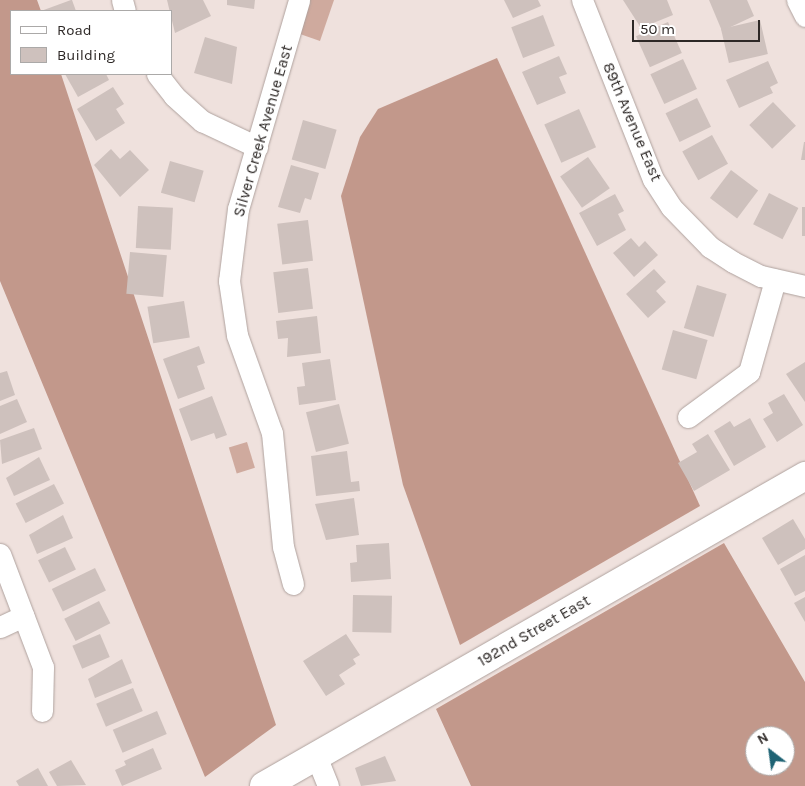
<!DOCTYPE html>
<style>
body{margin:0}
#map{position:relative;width:805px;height:786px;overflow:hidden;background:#efe1dd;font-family:Karla,sans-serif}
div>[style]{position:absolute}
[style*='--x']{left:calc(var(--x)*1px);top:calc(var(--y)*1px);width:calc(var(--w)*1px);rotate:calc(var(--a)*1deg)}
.green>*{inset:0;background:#cfaa9e;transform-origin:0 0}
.forest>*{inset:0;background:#c2988b}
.building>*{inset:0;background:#cec1bd;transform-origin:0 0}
.roads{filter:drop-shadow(0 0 1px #afa29e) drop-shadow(0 0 1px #afa29e)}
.street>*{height:21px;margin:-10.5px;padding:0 10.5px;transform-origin:10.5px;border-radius:10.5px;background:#fff}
.secondary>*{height:28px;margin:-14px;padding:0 14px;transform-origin:14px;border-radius:14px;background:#fff}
span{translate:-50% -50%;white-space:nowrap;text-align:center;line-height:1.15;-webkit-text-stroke:4px #fff;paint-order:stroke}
.street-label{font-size:16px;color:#2d2826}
.legend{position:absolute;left:10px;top:10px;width:162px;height:65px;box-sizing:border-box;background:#fff;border:1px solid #aba9a8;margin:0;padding:6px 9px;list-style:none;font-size:15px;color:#2d2826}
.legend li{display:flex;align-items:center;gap:10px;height:25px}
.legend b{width:25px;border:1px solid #aba9a8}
.north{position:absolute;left:745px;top:726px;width:50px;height:50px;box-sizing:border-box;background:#fff;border:1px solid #aba9a8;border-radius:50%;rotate:330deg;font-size:14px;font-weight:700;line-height:20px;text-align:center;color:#2d2826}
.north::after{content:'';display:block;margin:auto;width:18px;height:22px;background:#1e6374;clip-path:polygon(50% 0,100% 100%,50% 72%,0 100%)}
.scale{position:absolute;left:632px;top:20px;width:128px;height:22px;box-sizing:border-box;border:2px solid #2d2826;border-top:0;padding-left:6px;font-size:15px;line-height:18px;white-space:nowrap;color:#2d2826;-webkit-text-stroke:4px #fff;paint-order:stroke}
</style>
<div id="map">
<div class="green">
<i style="clip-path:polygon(306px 0,334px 0,320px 41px,300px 34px)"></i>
<i style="left:247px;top:442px;width:27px;height:19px;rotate:73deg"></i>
</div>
<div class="forest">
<i style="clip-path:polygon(0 0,37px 0,41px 11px,11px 11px,11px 74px,61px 74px,276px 725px,205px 777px,0 281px)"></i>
<i style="clip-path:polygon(497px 58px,700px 506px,460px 645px,403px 485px,341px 196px,360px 137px,378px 109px)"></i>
<i style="clip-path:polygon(evenodd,724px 543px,805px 682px,805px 786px,471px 786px,436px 709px,724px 543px,755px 736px,785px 736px,785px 766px,755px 766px,755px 736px)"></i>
</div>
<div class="building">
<i style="clip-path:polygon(72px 0,76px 11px,41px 11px,71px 0)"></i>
<i style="clip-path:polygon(167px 0,203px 0,211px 16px,175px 33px)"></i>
<i style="clip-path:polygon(227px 0,255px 0,254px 9px,227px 5px)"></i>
<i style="clip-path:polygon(504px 0,538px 0,541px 6px,513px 18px)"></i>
<i style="clip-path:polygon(623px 0,667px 0,673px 15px,641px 28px)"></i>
<i style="clip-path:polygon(709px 0,747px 0,754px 16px,722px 31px)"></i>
<i style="left:543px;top:15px;width:33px;height:34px;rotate:69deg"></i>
<i style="left:760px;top:20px;width:35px;height:40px;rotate:77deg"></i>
<i style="left:668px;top:22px;width:34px;height:35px;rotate:66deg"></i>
<i style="clip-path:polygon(205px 37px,237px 47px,232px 84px,194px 73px)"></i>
<i style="clip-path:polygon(559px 56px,567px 74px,559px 77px,566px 93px,537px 105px,522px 72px)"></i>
<i style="left:683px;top:59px;width:33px;height:36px;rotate:65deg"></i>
<i style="clip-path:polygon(768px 61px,778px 83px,770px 87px,773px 93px,739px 108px,726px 80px)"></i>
<i style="clip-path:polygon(65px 74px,106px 74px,109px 80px,78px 97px)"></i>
<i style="clip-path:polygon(113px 87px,124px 104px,116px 109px,125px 123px,96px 141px,77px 109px)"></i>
<i style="left:697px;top:98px;width:32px;height:35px;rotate:64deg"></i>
<i style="left:773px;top:102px;width:33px;height:33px;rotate:46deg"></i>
<i style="left:579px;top:109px;width:42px;height:38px;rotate:66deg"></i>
<i style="left:303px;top:120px;width:35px;height:41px;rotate:16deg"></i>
<i style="left:712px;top:135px;width:33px;height:34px;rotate:61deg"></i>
<i style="clip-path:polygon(804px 142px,805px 142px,805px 160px,801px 160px)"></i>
<i style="clip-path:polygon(111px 149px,120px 159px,130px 150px,149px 170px,120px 197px,94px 165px)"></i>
<i style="left:588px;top:157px;width:38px;height:34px;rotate:55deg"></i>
<i style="left:170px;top:161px;width:35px;height:33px;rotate:16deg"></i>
<i style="clip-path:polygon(291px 165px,319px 173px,311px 200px,305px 198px,300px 213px,278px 207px)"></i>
<i style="left:731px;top:170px;width:34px;height:35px;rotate:37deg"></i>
<i style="left:769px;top:193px;width:33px;height:35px;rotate:27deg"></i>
<i style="clip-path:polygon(615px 194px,624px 211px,618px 214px,626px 230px,597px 246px,579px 213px)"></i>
<i style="left:138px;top:206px;width:35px;height:42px;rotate:3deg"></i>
<i style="left:802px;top:207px;width:3px;height:29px"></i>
<i style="left:308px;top:220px;width:41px;height:31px;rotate:83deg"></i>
<i style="clip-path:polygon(631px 238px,639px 247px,645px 241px,658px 255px,634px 277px,613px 253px)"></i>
<i style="left:130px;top:252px;width:37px;height:42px;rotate:5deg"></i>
<i style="left:308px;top:268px;width:41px;height:35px;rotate:83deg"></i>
<i style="clip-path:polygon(654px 269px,666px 282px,656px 291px,666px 302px,648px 318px,626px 294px)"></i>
<i style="left:697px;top:285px;width:31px;height:45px;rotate:17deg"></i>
<i style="left:184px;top:301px;width:37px;height:37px;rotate:81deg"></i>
<i style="clip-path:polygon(317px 316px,321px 353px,287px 357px,288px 338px,278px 339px,276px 321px)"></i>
<i style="left:673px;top:330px;width:36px;height:41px;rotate:16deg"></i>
<i style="clip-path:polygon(199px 346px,205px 363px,197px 366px,205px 389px,178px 399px,163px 359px)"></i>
<i style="clip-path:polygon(330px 359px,336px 400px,299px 405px,297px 387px,305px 386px,302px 363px)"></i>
<i style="clip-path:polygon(805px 362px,805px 402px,786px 374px)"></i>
<i style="clip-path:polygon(7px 371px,15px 395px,0 401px,0 373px)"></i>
<i style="clip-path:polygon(784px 394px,803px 425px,777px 442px,763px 419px,773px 413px,768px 403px)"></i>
<i style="clip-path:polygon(212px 396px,227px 435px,216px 439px,214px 433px,191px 441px,179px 409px)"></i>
<i style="clip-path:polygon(17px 399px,27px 422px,0 434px,0 406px)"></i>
<i style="left:339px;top:404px;width:41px;height:34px;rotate:76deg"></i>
<i style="clip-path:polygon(750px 418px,766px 447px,734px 466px,714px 431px,730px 421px,734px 427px)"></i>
<i style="clip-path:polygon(34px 428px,42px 449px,2px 464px,0 440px)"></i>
<i style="clip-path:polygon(708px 434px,730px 470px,694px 491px,678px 463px,697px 452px,692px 444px)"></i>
<i style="clip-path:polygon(347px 451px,351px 482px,359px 481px,360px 491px,316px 496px,311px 456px)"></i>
<i style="clip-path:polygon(39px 457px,50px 480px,14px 496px,6px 478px)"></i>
<i style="left:54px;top:484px;width:22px;height:43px;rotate:63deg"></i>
<i style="clip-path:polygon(354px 498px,359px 535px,326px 540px,315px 504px)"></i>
<i style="clip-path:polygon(63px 515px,73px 538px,37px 554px,29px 535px)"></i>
<i style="clip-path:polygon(793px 519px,805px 539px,805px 549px,778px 565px,762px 538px)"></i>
<i style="clip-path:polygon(389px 543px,391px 579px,351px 582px,350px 563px,357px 562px,356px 545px)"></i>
<i style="left:65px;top:547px;width:25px;height:30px;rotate:64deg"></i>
<i style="clip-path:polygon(805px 555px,805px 591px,795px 596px,780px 569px)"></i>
<i style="left:95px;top:568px;width:25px;height:48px;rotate:64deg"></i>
<i style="left:353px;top:595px;width:39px;height:37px;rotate:1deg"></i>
<i style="clip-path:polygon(805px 597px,805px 622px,794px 603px)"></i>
<i style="left:99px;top:601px;width:25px;height:39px;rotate:63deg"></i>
<i style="left:100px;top:634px;width:25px;height:30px;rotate:67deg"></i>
<i style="clip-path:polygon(346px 634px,360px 655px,353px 659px,356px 664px,339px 675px,345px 684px,326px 696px,303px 661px)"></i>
<i style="clip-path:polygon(122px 659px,132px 683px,95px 698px,88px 679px)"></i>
<i style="left:133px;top:688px;width:25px;height:40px;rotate:67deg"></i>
<i style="left:157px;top:711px;width:25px;height:48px;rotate:67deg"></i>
<i style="clip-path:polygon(153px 748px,162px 769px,122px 786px,115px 770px,126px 765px,124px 761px)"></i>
<i style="clip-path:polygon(385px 756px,396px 781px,361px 786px,355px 768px)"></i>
<i style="clip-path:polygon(71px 760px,86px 785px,57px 786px,49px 772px)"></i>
<i style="clip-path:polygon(38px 768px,48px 786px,19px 786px,16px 781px)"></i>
</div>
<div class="roads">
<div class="street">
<i style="--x:122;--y:0;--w:11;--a:75"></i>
<i style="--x:582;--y:0;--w:193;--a:68.4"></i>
<i style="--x:653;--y:179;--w:33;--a:57"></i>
<i style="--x:671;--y:207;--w:56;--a:45.7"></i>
<i style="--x:710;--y:247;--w:27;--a:33"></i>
<i style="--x:733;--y:262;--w:31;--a:27"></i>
<i style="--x:761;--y:276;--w:45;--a:12.8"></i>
<i style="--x:797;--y:0;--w:18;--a:63"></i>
<i style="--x:157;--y:74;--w:28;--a:52"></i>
<i style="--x:174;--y:96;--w:38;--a:42"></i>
<i style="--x:202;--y:121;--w:61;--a:25.3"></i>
<i style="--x:688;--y:417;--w:76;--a:-36.4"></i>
<i style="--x:749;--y:372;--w:96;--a:-74.2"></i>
<i style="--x:0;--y:554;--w:121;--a:69.2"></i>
<i style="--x:43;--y:667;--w:44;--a:91.3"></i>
<i style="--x:293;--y:584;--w:38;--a:-105"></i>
<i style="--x:283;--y:547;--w:115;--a:-95.5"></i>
<i style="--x:272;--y:433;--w:104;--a:-109.7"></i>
<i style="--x:237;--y:335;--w:55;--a:-98.4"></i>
<i style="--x:229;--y:281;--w:73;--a:-82.9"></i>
<i style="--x:238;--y:209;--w:218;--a:-73.7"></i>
<i style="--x:0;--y:627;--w:26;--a:-25"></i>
<i style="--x:316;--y:756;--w:32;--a:68"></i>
</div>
<div class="secondary">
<i style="--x:264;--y:786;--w:624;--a:-29.81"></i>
</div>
</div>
<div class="street-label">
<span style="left:632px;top:122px;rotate:67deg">89th Avenue East</span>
<span style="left:263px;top:131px;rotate:-74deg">Silver Creek Avenue East</span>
<span style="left:534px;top:631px;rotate:-30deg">192nd Street East</span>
</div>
<ul class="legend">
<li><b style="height:6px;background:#fff"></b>Road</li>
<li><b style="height:14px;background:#cec1bd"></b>Building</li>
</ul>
<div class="north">N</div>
<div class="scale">50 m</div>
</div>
